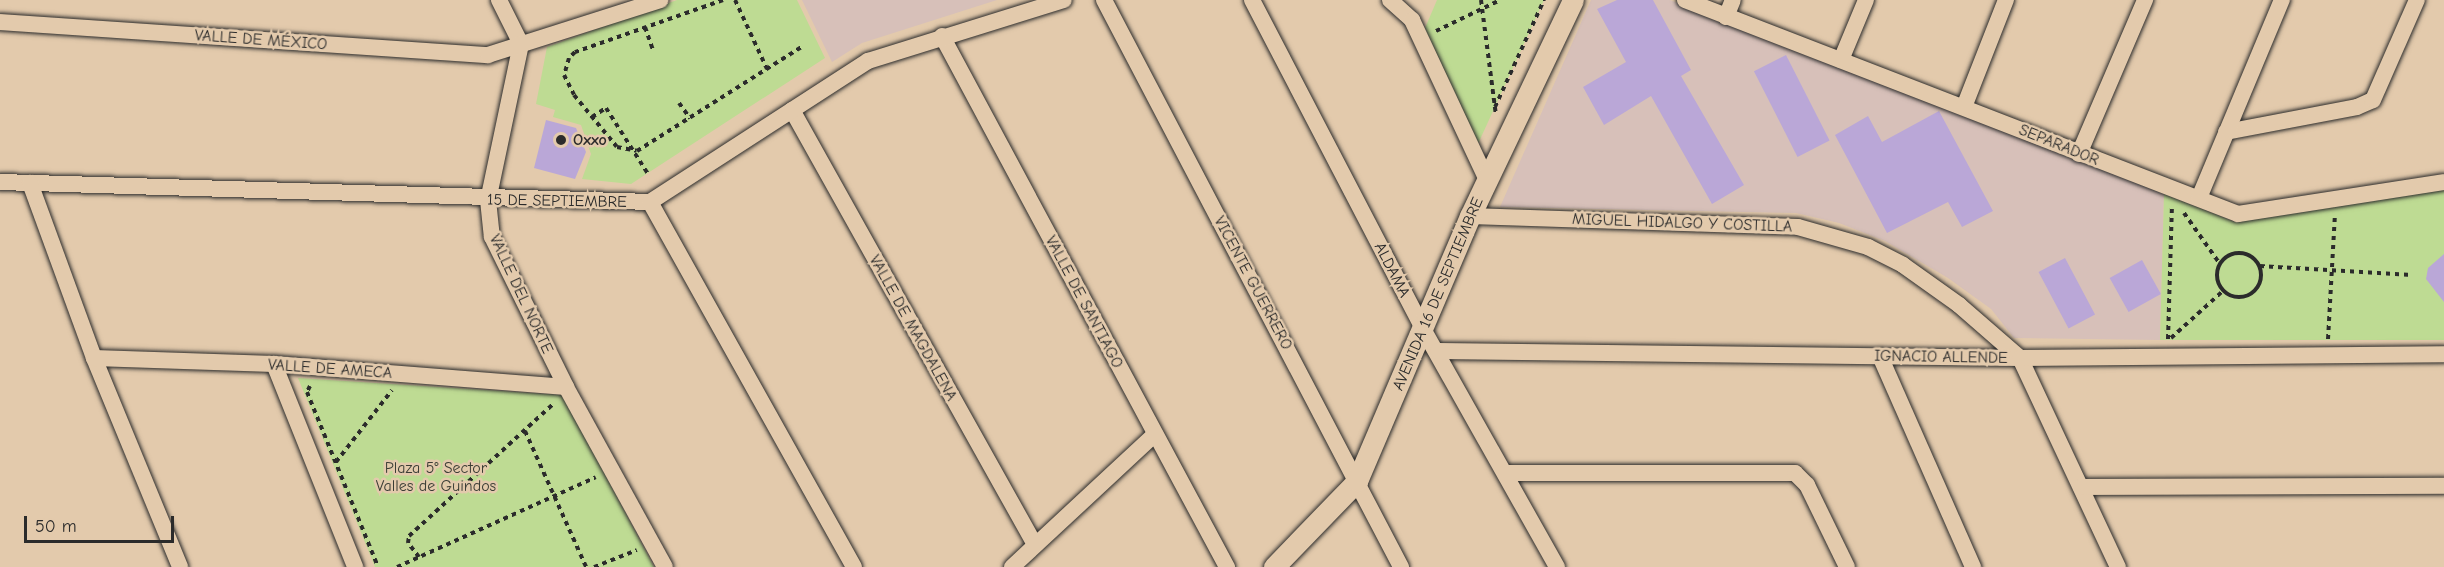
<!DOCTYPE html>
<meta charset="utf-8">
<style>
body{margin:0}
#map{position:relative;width:2444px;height:567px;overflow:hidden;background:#e3caac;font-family:"Comic Neue",sans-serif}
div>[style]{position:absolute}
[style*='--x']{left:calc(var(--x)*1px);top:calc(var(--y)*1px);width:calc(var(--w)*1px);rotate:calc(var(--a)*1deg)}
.built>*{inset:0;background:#d7c0b9}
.green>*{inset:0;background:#bedb93}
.building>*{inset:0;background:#baa7d7;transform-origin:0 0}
.path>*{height:4px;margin-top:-2px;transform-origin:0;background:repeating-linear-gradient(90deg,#2b2b2b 0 4.5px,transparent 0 9px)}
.path>.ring{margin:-2px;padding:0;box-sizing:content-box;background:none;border:4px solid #2b2b2b;border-radius:50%}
.roads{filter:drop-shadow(0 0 2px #2b2b2b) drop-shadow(0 0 2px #2b2b2b)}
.minor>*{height:16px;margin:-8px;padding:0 8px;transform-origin:8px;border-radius:8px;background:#e3caac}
.tertiary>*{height:21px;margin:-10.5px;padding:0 10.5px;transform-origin:10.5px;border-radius:10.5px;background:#e3caac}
.dots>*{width:16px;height:16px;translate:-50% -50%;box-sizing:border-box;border:3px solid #e3caac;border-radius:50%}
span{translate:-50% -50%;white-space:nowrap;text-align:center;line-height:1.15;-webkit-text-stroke:5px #e3caac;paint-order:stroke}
.street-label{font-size:16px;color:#2b2b2b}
.poi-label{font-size:16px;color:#2b2b2b;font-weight:700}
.left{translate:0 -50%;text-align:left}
.park-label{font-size:16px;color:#3a3d35}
.scale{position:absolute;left:24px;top:516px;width:150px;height:27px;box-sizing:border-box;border:3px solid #2b2b2b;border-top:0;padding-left:8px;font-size:18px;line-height:21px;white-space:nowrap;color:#2b2b2b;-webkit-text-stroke:4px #e3caac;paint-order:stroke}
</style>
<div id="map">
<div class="built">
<i style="clip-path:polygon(802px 0,997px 0,862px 43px,832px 62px)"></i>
<i style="clip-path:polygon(1591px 0,1670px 0,2164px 194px,2160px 340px,2014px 338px,1991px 309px,1948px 278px,1885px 241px,1839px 223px,1796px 213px,1500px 207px)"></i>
</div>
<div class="green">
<i style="clip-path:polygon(677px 0,797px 0,825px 58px,631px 184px,582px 179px,591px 154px,581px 125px,553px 117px,555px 110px,536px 104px,547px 47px)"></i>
<i style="clip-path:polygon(1437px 0,1544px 0,1477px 146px,1425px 28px)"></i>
<i style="clip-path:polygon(2444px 184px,2444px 340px,2160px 340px,2164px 194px,2235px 222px)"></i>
<i style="clip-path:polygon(298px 378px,563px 395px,654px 567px,375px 567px)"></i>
</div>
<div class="building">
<i style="clip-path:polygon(1617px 0,1653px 0,1691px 70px,1681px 76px,1744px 185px,1712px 204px,1651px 96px,1604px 125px,1583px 87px,1626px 62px,1597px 9px)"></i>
<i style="left:1786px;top:55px;width:96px;height:36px;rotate:63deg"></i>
<i style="clip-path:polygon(1939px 111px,1993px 211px,1962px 227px,1948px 202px,1887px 233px,1835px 135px,1868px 116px,1882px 142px)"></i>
<i style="clip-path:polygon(546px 120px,576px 128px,586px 152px,575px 179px,534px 168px)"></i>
<i style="clip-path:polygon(2444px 254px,2444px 302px,2426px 279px,2428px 268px)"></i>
<i style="left:2065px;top:258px;width:64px;height:30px;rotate:62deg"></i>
<i style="left:2142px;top:260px;width:39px;height:37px;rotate:61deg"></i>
</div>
<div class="path">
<i style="--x:723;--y:0;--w:157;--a:160.6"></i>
<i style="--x:575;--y:52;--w:8;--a:135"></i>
<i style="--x:569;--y:58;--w:18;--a:106"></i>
<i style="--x:564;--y:75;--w:22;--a:63"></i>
<i style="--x:574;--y:95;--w:67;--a:50.4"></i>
<i style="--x:617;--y:147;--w:20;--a:11"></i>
<i style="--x:637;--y:151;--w:196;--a:-32.3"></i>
<i style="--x:735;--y:0;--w:76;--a:65.1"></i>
<i style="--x:1481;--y:0;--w:116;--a:82.6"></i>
<i style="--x:645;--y:27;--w:24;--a:71"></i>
<i style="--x:1436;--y:31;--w:71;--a:-25.8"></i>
<i style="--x:679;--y:103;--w:19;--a:54"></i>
<i style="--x:1495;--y:107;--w:118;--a:-65.4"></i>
<i style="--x:592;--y:117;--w:17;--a:-33"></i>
<i style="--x:606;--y:108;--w:78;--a:57.5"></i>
<i style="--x:2184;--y:213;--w:62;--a:54.8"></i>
<i class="ring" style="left:2217px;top:253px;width:40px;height:40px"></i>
<i style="--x:2260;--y:266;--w:152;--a:3.4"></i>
<i style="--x:2171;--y:338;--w:72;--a:-42.2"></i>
<i style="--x:2168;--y:339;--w:133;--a:-88.3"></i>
<i style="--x:2328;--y:339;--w:124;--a:-86.8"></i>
<i style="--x:310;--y:386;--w:7;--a:117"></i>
<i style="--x:307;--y:392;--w:189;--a:67.9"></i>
<i style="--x:525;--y:431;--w:149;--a:65.8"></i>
<i style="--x:336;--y:462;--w:91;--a:-52.1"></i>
<i style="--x:419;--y:557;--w:18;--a:-128"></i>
<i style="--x:408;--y:543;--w:7;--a:-82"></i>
<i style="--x:409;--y:536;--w:197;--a:-42.5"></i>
<i style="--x:397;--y:567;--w:218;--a:-24.3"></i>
<i style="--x:594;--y:567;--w:46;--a:-21.6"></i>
</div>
<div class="roads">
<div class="minor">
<i style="--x:499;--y:0;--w:49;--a:63.4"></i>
<i style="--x:521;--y:44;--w:159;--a:101.9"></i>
<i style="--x:488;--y:200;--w:37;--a:84"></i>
<i style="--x:492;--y:237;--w:167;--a:63.7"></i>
<i style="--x:566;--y:387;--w:205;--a:61.2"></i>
<i style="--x:1104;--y:0;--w:640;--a:62.35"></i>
<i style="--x:1252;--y:0;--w:371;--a:62.5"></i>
<i style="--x:1423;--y:329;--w:273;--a:60.6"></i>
<i style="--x:1390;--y:0;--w:30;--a:42"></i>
<i style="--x:1412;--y:20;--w:179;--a:64.9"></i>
<i style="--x:1685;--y:0;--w:593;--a:21.16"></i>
<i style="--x:2238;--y:214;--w:208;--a:-8.8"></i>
<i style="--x:1726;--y:17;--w:18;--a:-68"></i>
<i style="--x:0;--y:22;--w:489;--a:3.9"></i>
<i style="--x:488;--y:55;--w:181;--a:-17.7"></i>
<i style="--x:942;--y:36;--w:603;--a:61.78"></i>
<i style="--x:1841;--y:60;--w:65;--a:-67.4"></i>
<i style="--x:1964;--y:107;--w:115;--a:-68.6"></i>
<i style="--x:792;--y:110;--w:498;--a:60.8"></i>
<i style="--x:2226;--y:132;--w:133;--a:-10.8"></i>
<i style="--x:2357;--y:107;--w:17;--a:-24"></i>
<i style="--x:2373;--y:100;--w:109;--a:-66.3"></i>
<i style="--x:2079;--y:154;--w:168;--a:-66.8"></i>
<i style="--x:0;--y:182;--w:650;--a:1.76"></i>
<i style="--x:650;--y:202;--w:260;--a:-32.9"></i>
<i style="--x:868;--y:61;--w:205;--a:-17.3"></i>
<i style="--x:30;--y:183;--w:186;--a:69.9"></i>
<i style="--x:94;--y:358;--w:226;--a:67.6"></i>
<i style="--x:2199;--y:198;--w:215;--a:-67.3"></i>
<i style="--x:650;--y:202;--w:418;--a:60.8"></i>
<i style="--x:1470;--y:216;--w:328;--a:1.9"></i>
<i style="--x:1798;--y:227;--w:73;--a:15.9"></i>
<i style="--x:1868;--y:247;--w:39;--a:27"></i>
<i style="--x:1903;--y:265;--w:69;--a:35.5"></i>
<i style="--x:1959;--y:305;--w:81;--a:41"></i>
<i style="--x:2020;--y:358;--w:231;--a:64.9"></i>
<i style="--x:1438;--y:351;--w:582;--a:0.69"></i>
<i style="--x:2020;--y:358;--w:424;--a:-0.5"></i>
<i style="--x:1880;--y:356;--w:231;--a:66.2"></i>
<i style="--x:94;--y:358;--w:180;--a:1.9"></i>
<i style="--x:274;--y:364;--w:293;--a:4.5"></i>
<i style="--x:274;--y:364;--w:219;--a:68.2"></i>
<i style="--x:1506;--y:473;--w:289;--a:0"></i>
<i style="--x:1795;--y:473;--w:17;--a:45"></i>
<i style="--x:1807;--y:485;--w:91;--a:64"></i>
<i style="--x:2081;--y:487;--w:363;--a:-0.2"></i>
<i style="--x:1012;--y:567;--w:195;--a:-42.9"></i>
</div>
<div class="tertiary">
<i style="--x:1274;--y:567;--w:120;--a:-46"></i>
<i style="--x:1357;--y:481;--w:288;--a:-66.9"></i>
<i style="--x:1470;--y:216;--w:239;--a:-64.5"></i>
</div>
</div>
<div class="dots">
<i style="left:561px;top:140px;background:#2b2b2b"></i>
</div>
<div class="street-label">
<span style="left:261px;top:40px;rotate:4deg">VALLE DE MÉXICO</span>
<span style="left:2059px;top:145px;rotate:22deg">SEPARADOR</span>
<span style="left:557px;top:201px;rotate:1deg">15 DE SEPTIEMBRE</span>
<span style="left:1682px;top:223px;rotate:2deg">MIGUEL HIDALGO Y COSTILLA</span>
<span style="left:1392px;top:270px;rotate:63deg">ALDAMA</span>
<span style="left:1253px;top:283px;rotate:62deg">VICENTE GUERRERO</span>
<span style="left:521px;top:294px;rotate:65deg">VALLE DEL NORTE</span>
<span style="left:1438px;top:294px;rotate:-67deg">AVENIDA 16 DE SEPTIEMBRE</span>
<span style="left:1084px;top:302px;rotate:62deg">VALLE DE SANTIAGO</span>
<span style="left:913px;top:328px;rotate:61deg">VALLE DE MAGDALENA</span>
<span style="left:1941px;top:357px;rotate:1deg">IGNACIO ALLENDE</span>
<span style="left:330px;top:369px;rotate:4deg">VALLE DE AMECA</span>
</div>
<div class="poi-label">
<span class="left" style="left:573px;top:140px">Oxxo</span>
</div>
<div class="park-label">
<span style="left:436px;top:477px">Plaza 5° Sector<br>Valles de Guindos</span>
</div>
<div class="scale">50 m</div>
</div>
